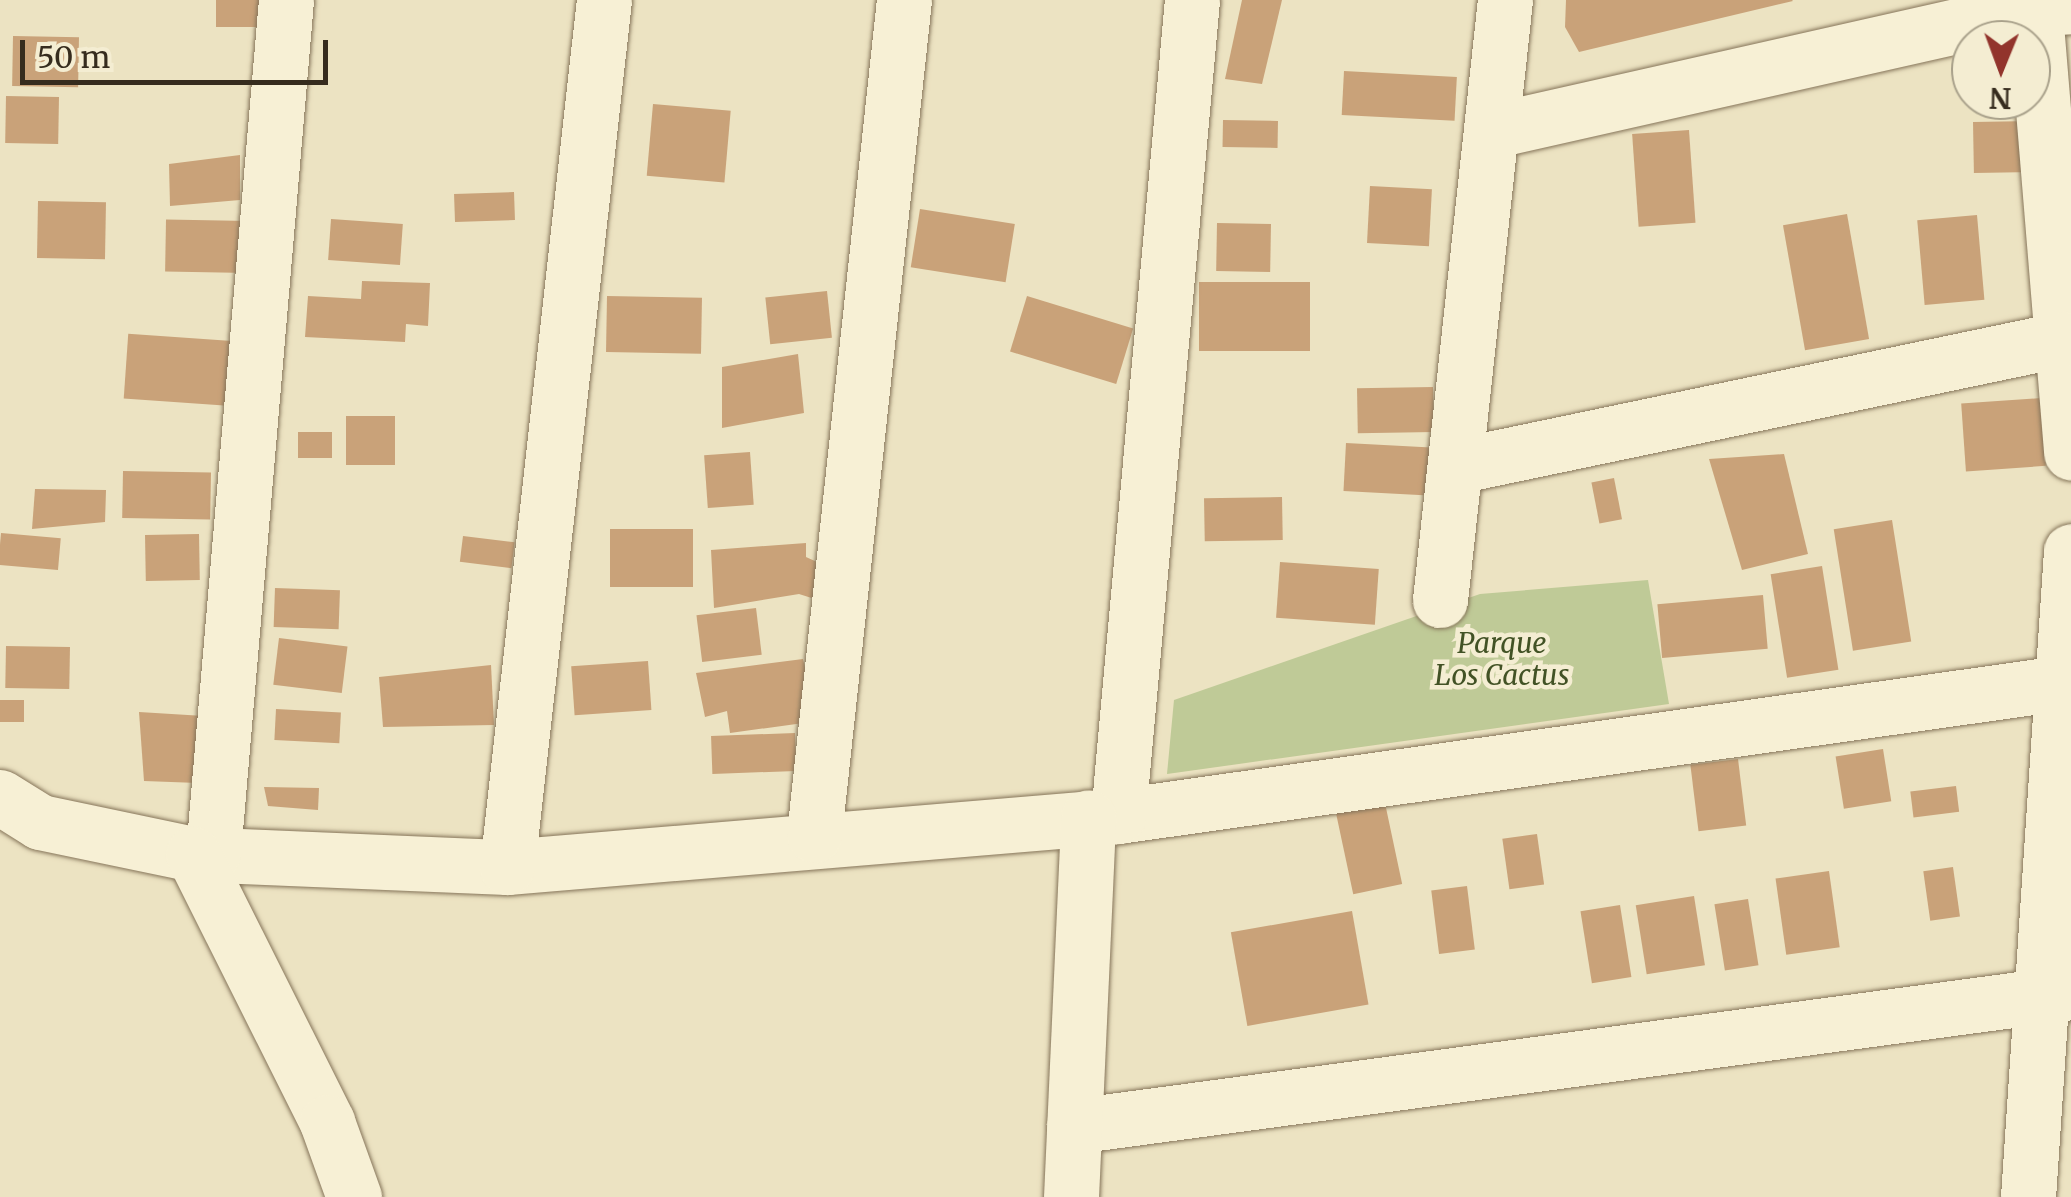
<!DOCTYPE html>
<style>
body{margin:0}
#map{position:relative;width:2071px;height:1197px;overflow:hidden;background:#ece3c2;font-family:Merriweather,serif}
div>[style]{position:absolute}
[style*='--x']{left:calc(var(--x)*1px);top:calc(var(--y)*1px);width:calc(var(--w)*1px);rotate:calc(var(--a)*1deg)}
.green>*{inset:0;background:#bfca97}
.building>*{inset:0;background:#c9a279;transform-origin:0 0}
.roads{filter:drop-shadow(0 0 2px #86755a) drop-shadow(0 0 2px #86755a)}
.minor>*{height:55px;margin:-27.5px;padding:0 27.5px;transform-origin:27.5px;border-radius:27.5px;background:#f7f0d5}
span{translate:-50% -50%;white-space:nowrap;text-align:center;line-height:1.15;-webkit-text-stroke:9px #f4edd2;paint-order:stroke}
.park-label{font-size:28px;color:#425225;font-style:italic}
.north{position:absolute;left:1951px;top:20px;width:100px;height:100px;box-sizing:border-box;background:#f4edd2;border:2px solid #a8a08a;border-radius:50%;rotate:181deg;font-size:28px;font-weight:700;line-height:40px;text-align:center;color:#362c1e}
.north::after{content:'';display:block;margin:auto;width:35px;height:45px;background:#92342c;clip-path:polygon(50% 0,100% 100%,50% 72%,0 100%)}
.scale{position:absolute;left:20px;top:40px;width:308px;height:45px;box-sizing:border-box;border:5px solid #362c1e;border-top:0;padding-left:12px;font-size:30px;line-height:35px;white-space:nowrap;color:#362c1e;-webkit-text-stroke:8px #f4edd2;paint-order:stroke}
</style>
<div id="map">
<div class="green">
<i style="clip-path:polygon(1648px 580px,1669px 704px,1167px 774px,1174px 700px,1480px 594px)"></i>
</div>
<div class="building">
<i style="left:216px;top:0;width:44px;height:27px"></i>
<i style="clip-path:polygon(1242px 0,1282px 0,1262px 84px,1225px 79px)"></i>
<i style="clip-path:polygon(1566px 0,1792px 0,1793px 1px,1579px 52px,1565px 27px)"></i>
<i style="left:13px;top:36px;width:66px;height:50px;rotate:1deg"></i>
<i style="left:1344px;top:71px;width:113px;height:44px;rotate:3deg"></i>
<i style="left:6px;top:96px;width:53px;height:47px;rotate:1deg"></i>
<i style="left:653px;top:104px;width:78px;height:72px;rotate:5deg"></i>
<i style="left:1223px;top:120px;width:55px;height:27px;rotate:1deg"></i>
<i style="left:2033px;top:121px;width:51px;height:60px;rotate:89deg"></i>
<i style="left:1689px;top:130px;width:93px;height:57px;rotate:86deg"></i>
<i style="clip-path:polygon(240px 155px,240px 200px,170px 206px,169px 164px)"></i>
<i style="left:1370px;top:186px;width:62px;height:57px;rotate:3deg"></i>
<i style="left:514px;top:192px;width:28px;height:60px;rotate:88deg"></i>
<i style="left:38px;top:201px;width:68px;height:57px;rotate:1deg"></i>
<i style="left:920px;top:209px;width:96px;height:59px;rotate:9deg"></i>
<i style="left:1847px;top:214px;width:127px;height:65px;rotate:80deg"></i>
<i style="left:1977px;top:215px;width:85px;height:60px;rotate:85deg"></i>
<i style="left:331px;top:219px;width:72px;height:41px;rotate:4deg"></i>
<i style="left:249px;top:221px;width:52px;height:83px;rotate:91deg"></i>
<i style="left:1217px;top:223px;width:54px;height:48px;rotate:1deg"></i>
<i style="clip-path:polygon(362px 281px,430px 283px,428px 326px,406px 324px,405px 342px,305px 337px,308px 296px,361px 299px)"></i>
<i style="left:1199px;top:282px;width:111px;height:69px"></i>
<i style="left:827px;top:291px;width:47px;height:62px;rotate:84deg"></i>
<i style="left:607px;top:296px;width:95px;height:56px;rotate:1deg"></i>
<i style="left:1027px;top:296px;width:111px;height:58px;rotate:17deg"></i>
<i style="left:232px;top:341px;width:65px;height:104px;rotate:94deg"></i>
<i style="clip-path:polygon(798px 354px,804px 413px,722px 428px,722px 367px)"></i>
<i style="left:1433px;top:387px;width:45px;height:76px;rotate:89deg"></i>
<i style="left:2041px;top:398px;width:68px;height:80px;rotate:86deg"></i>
<i style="left:346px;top:416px;width:49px;height:49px"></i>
<i style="left:298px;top:432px;width:34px;height:26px"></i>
<i style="left:1346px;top:443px;width:85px;height:48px;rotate:3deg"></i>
<i style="left:750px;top:452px;width:53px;height:46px;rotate:86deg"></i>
<i style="clip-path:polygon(1784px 454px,1808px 554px,1742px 570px,1709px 459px)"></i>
<i style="left:123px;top:471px;width:88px;height:47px;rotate:1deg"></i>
<i style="left:1614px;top:478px;width:42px;height:23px;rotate:79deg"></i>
<i style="clip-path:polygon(35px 489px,106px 490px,105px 522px,32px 529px)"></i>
<i style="left:1282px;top:497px;width:43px;height:78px;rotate:89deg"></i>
<i style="left:1892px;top:520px;width:123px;height:59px;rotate:81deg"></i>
<i style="left:610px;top:529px;width:83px;height:58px"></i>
<i style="left:1px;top:533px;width:60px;height:32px;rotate:5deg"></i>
<i style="left:199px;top:534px;width:46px;height:54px;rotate:89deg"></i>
<i style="left:463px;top:536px;width:52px;height:26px;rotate:7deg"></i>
<i style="clip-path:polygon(806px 543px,806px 557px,828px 567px,821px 601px,799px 594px,714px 608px,711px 550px)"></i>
<i style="left:1280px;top:562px;width:99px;height:56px;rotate:4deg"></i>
<i style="left:1822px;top:566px;width:105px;height:52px;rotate:81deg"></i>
<i style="left:275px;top:588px;width:65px;height:39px;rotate:2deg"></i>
<i style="left:1763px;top:595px;width:54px;height:106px;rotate:85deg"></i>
<i style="left:756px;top:608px;width:47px;height:60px;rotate:83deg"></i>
<i style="left:279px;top:638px;width:69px;height:47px;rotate:7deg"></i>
<i style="left:6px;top:646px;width:64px;height:42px;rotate:1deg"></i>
<i style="clip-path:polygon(803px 659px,818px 721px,730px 733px,727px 711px,705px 717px,696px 673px)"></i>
<i style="left:648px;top:661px;width:49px;height:77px;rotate:86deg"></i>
<i style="clip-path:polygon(491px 665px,494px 725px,383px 727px,379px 677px)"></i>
<i style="left:0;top:700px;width:24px;height:22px"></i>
<i style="left:276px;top:709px;width:65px;height:31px;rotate:3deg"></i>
<i style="clip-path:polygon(139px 712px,204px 716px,198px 783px,144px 781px)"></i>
<i style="left:795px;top:733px;width:38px;height:84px;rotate:88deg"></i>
<i style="left:1883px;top:749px;width:53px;height:48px;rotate:81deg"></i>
<i style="left:1738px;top:759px;width:67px;height:48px;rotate:83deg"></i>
<i style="left:1956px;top:786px;width:26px;height:46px;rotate:83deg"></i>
<i style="clip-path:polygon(264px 787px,319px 788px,318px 810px,268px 806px)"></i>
<i style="left:1382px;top:789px;width:97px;height:50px;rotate:78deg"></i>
<i style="left:1537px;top:834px;width:51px;height:35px;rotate:82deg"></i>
<i style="left:1953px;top:867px;width:50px;height:30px;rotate:82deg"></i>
<i style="left:1829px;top:871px;width:77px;height:54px;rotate:82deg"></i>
<i style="left:1467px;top:886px;width:64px;height:36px;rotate:83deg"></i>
<i style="left:1694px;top:896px;width:70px;height:59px;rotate:81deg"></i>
<i style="left:1748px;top:899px;width:67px;height:34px;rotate:81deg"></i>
<i style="left:1620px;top:905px;width:73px;height:40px;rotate:81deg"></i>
<i style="left:1352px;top:911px;width:95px;height:123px;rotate:80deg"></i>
</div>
<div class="roads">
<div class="minor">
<i style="--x:2034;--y:0;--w:454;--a:85.3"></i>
<i style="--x:1495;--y:130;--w:555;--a:-12.71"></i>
<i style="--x:2036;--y:8;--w:35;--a:-3"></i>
<i style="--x:1456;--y:466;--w:620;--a:-11.82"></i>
<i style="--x:1440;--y:600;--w:604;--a:-83.82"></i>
<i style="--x:0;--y:797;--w:47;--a:32"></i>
<i style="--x:40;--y:822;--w:156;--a:11.8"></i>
<i style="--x:193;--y:854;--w:314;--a:2.4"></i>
<i style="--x:507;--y:867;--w:613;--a:-4.77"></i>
<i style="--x:1118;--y:816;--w:952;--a:-8.03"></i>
<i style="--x:1118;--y:816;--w:819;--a:-84.82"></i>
<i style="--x:814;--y:835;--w:840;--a:-83.85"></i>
<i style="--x:213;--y:853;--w:856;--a:-85.11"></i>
<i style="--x:193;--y:854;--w:300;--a:63.4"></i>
<i style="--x:327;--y:1122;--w:80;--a:70.2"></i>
<i style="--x:507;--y:867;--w:872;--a:-83.62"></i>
<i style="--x:1074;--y:1126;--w:1006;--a:-7.65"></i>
<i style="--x:1071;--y:1197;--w:380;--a:-87.4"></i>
<i style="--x:2028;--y:1197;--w:647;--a:-86.19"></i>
</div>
</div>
<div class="park-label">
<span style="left:1502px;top:659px">Parque<br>Los Cactus</span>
</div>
<div class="north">N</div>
<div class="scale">50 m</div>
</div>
